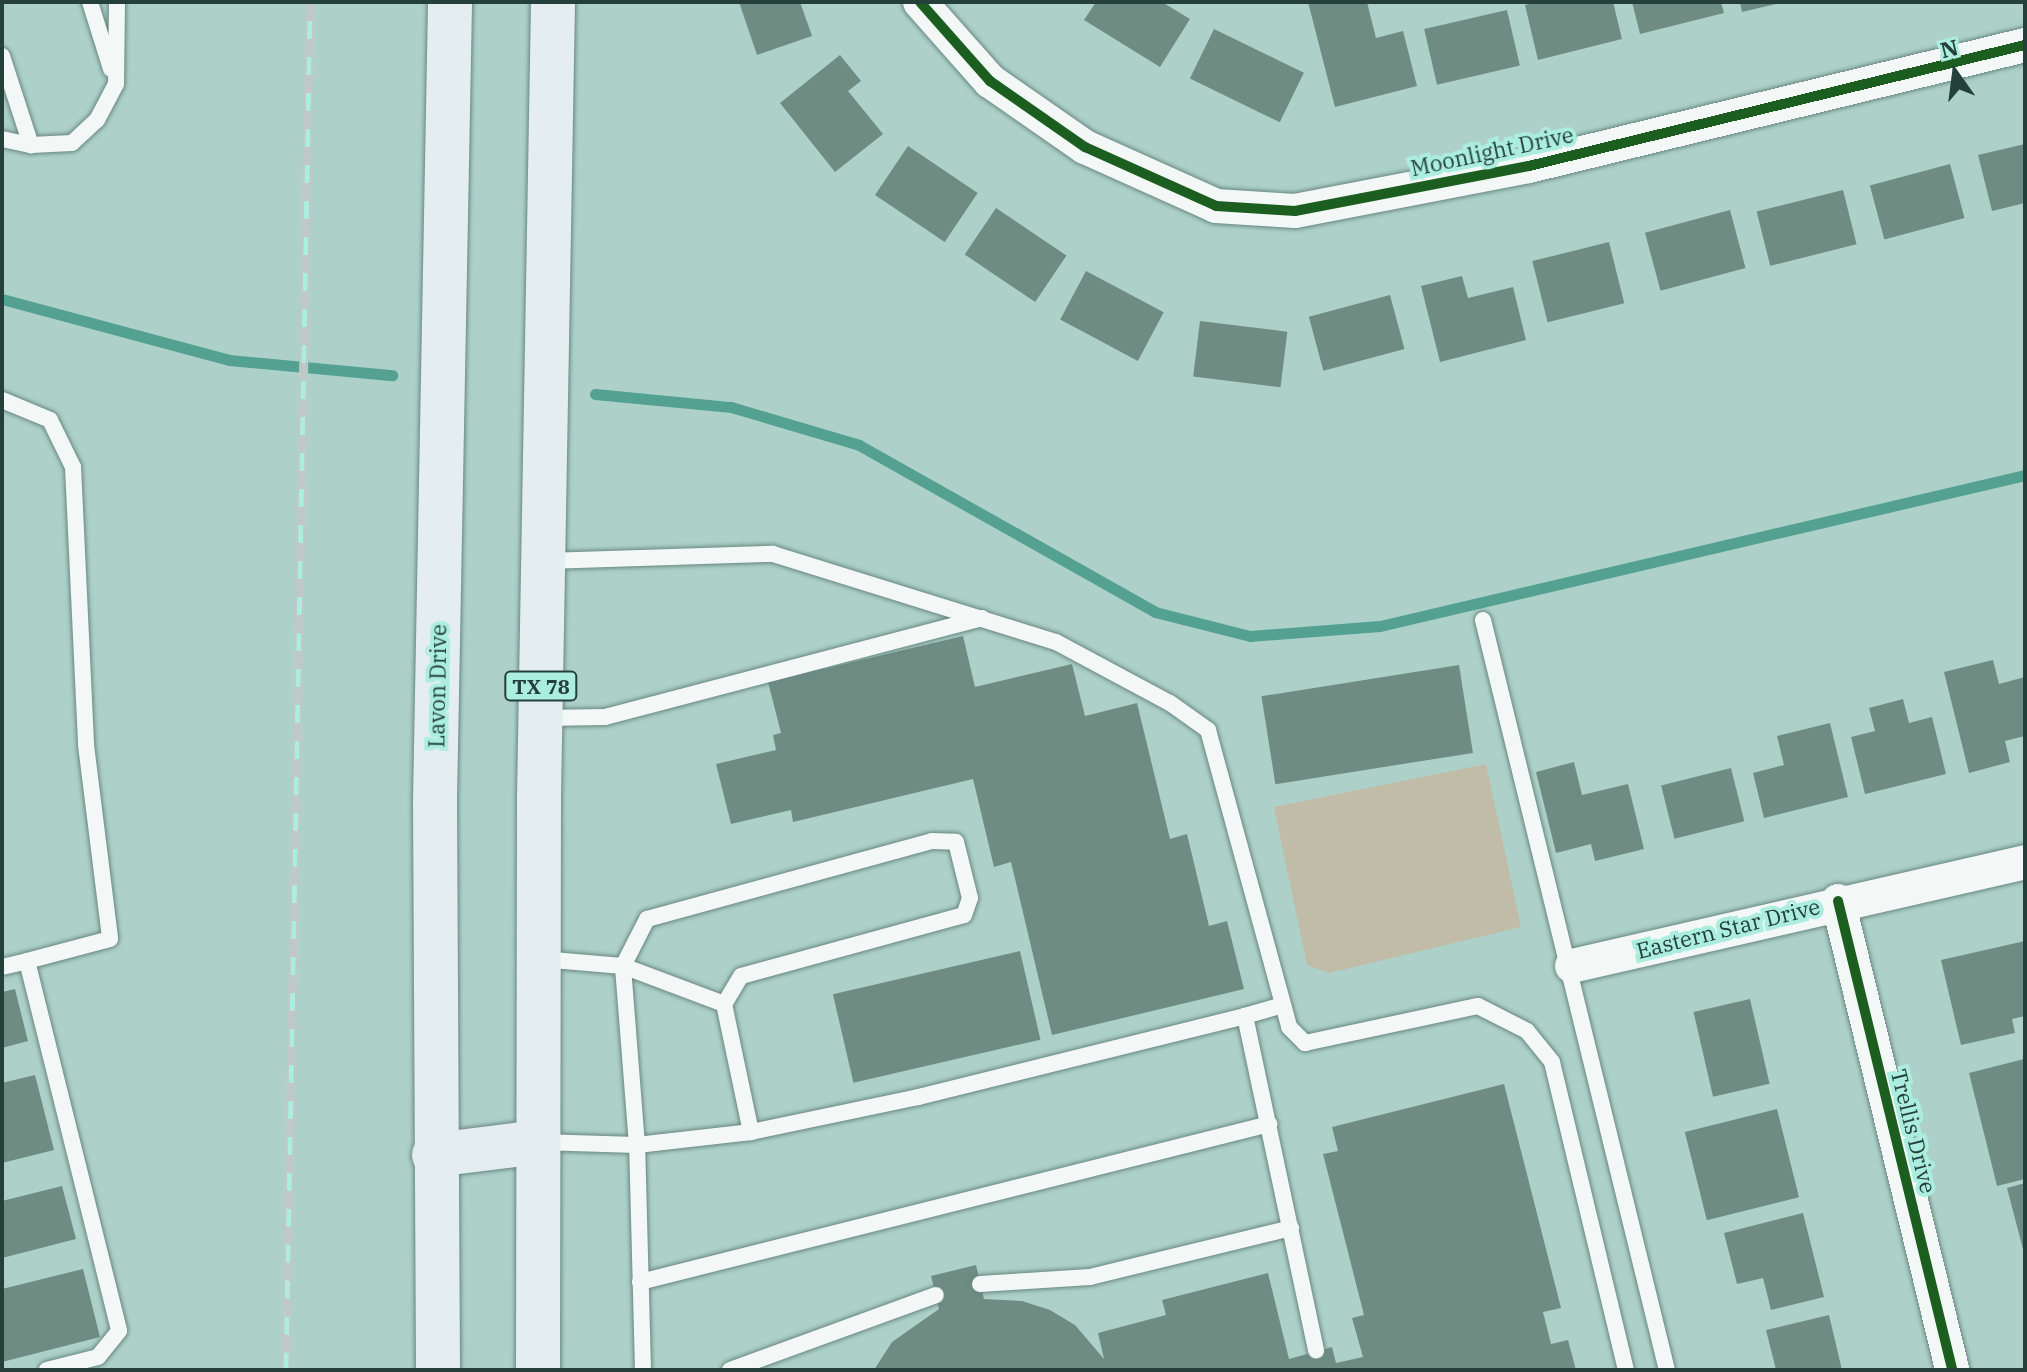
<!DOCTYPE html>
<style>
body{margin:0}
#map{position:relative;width:2027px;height:1372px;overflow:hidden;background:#add1c9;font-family:"IBM Plex Serif",serif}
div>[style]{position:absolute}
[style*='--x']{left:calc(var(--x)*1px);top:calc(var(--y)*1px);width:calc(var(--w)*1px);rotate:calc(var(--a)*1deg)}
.green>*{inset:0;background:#c0bca8}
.stream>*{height:11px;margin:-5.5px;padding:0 5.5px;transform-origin:5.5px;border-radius:5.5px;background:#54a192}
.building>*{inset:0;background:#6e8c82;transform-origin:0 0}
.roads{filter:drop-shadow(0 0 2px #698781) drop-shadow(0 0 2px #698781)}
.service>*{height:16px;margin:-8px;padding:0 8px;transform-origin:8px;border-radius:8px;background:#f3f8f7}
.minor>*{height:34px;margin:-17px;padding:0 17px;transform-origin:17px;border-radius:17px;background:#f3f8f7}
.primary>*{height:44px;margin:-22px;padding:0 22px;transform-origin:22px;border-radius:22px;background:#e4eef0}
.rail>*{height:9px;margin-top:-4.5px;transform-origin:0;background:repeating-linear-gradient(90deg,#abedde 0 18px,#c0c9c7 0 36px);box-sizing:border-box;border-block:2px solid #c0c9c7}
.cycleway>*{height:10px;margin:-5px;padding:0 5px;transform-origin:5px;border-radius:5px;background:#1b5e20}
span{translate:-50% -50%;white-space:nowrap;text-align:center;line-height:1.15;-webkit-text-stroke:8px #abedde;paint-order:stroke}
.shield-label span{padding:2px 6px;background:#abedde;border:2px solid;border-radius:6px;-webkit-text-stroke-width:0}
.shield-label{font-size:20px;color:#25403a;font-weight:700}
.street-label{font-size:22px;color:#25403a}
.frame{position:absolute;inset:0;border:4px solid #25403a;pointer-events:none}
.north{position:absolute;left:1915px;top:32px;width:80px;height:80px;-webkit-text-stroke:6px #abedde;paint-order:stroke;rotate:346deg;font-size:22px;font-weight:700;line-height:32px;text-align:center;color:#25403a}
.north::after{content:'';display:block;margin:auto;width:28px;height:36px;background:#25403a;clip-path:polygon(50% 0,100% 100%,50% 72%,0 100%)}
</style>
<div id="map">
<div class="green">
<i style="clip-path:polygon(1486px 764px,1521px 927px,1329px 973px,1307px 965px,1274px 807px)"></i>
</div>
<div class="stream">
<i style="--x:2;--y:299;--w:235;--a:15"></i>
<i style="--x:229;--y:360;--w:164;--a:5.3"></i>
<i style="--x:595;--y:394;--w:137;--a:5.5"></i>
<i style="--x:731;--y:407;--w:134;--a:16.5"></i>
<i style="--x:859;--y:445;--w:340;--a:29.4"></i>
<i style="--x:1155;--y:612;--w:98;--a:14.2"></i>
<i style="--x:1250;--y:636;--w:130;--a:-4.4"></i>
<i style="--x:1380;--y:626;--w:662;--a:-13.18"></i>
</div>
<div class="building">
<i style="clip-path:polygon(739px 2px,800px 2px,812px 36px,757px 55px)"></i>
<i style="clip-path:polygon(1096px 2px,1162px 2px,1190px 19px,1160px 67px,1084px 20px)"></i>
<i style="clip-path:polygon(1308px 2px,1367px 2px,1376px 38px,1403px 31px,1417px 86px,1335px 107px)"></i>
<i style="clip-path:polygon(1537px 2px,1613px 2px,1622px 39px,1538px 60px,1525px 5px)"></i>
<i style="clip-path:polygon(1632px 2px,1721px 2px,1724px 13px,1640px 34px)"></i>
<i style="clip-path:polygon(1740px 2px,1780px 2px,1780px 3px,1742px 12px)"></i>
<i style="left:1507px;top:10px;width:57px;height:85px;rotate:77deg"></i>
<i style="left:1214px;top:29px;width:100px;height:55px;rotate:26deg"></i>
<i style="clip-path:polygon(840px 55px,861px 81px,848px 91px,883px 134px,835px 172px,780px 103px)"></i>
<i style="clip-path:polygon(2025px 144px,2025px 203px,1992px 211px,1978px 155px)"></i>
<i style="left:908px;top:146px;width:84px;height:59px;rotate:34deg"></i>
<i style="left:1950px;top:164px;width:56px;height:83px;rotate:75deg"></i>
<i style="left:1843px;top:190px;width:56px;height:89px;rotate:76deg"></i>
<i style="left:996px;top:208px;width:85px;height:56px;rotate:34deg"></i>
<i style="left:1730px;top:210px;width:60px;height:88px;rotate:75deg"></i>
<i style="left:1609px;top:242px;width:63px;height:79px;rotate:76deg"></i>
<i style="left:1086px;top:271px;width:88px;height:55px;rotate:28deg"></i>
<i style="clip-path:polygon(1462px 276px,1468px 298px,1513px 287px,1526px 340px,1440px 362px,1421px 286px)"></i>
<i style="left:1390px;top:295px;width:56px;height:84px;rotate:75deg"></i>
<i style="left:1200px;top:321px;width:88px;height:56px;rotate:7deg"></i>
<i style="clip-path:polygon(963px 636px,975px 687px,1072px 664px,1085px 716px,1137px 703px,1170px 839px,1187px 834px,1209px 926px,1227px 921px,1244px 989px,1052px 1035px,1011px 862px,994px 867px,973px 779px,793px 822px,791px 810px,731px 824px,716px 764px,776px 750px,773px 735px,781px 733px,768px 682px)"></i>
<i style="clip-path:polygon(1993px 660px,1999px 684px,2025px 677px,2025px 736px,2005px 741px,2010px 762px,1969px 773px,1944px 672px)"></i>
<i style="left:1459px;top:665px;width:89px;height:200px;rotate:81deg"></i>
<i style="clip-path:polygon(1903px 699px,1909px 723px,1932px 717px,1946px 774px,1865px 794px,1851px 737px,1875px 731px,1869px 708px)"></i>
<i style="clip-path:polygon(1830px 723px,1848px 797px,1764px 818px,1753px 773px,1784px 765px,1777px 736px)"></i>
<i style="clip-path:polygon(1574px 762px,1582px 795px,1628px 784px,1644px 849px,1595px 861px,1591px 844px,1556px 853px,1536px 772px)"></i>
<i style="left:1731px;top:768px;width:55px;height:72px;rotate:76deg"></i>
<i style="clip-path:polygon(2025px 941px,2025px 1016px,2012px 1019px,2015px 1033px,1961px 1045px,1941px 960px)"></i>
<i style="left:1020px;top:951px;width:91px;height:192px;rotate:77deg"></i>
<i style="clip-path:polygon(15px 989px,28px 1041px,2px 1048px,2px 992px)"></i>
<i style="left:1750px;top:999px;width:87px;height:58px;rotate:77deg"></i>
<i style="clip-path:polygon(2024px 1059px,2025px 1179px,1997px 1186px,1969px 1073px)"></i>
<i style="clip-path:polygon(35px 1075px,54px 1150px,2px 1163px,2px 1083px)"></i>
<i style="clip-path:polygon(1504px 1084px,1561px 1308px,1543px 1312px,1551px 1344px,1568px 1340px,1576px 1370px,874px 1370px,892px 1342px,939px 1309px,931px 1276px,976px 1265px,984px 1299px,1022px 1301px,1050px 1310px,1075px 1325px,1104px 1359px,1098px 1333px,1166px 1315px,1162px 1300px,1268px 1273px,1289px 1359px,1332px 1347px,1336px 1363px,1363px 1357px,1352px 1318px,1364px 1315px,1323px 1154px,1338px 1151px,1332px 1127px)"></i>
<i style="left:1777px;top:1109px;width:91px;height:95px;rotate:76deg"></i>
<i style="clip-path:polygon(2025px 1183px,2025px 1253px,2024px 1253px,2007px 1188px)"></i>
<i style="clip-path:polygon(62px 1186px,76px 1239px,2px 1258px,2px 1201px)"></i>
<i style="clip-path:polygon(1803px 1213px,1824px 1297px,1771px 1310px,1763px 1278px,1737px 1284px,1724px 1233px)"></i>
<i style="clip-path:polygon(83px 1269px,100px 1337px,2px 1362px,2px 1289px)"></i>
<i style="clip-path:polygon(1829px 1315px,1842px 1370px,1776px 1370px,1766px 1330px)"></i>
</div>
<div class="roads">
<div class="service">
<i style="--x:90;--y:2;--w:70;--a:72.6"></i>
<i style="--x:2;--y:56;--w:94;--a:72"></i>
<i style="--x:2;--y:139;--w:30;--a:12"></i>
<i style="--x:31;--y:145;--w:41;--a:-2.8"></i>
<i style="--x:72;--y:143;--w:34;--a:-43"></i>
<i style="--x:97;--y:120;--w:41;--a:-62.2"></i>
<i style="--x:116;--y:84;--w:82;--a:-89.3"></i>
<i style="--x:2;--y:400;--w:52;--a:22.6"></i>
<i style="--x:50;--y:420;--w:52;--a:63.9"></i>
<i style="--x:73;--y:467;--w:278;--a:87.3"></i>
<i style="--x:86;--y:745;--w:195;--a:82.9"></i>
<i style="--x:110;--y:939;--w:86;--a:165.2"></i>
<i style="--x:546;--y:561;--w:227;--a:-1.8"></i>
<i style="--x:773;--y:554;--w:296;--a:17.3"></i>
<i style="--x:1056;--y:642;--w:129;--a:28.2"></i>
<i style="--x:1170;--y:703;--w:47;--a:35.4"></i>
<i style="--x:1208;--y:730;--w:308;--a:74.7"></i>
<i style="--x:1289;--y:1027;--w:23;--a:45"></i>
<i style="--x:1305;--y:1043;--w:177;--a:-12.1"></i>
<i style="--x:1478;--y:1006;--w:55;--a:27"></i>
<i style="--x:1527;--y:1031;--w:40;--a:51"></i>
<i style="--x:1552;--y:1062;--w:317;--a:76.5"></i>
<i style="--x:1483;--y:620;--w:772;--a:76.22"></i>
<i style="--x:542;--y:718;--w:63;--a:-0.9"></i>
<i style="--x:605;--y:717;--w:390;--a:-14.7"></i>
<i style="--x:541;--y:959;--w:82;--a:4.9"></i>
<i style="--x:623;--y:966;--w:108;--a:20.6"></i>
<i style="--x:2;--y:967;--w:26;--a:-13"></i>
<i style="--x:27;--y:961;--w:381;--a:76"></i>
<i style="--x:119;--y:1331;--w:33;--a:129"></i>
<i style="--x:98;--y:1357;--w:53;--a:165.7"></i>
<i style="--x:1283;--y:1005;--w:40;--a:164"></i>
<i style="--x:1245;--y:1016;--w:342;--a:78"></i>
<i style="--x:539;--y:1142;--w:98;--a:1.8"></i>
<i style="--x:637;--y:1145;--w:115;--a:-6.5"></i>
<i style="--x:751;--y:1132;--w:171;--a:-11.8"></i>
<i style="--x:918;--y:1097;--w:337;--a:-13.9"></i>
<i style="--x:640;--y:1282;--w:649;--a:-14.1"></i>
<i style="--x:980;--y:1284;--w:110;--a:-3.6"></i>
<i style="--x:1090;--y:1277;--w:207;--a:-13.7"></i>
<i style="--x:643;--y:1370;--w:225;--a:-91.5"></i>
<i style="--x:637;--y:1145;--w:180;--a:-94.5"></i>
<i style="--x:623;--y:966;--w:53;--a:-62.9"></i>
<i style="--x:647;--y:919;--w:295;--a:-15.3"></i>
<i style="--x:932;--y:841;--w:24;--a:2"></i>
<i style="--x:956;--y:842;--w:58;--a:76"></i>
<i style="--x:970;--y:898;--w:18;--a:109"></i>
<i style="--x:964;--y:915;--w:231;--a:164.7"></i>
<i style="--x:741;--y:976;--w:33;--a:121"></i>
<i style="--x:724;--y:1004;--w:131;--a:78.1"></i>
<i style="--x:730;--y:1370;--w:219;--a:-20"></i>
</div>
<div class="minor">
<i style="--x:920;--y:2;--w:106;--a:48.5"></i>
<i style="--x:990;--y:81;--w:116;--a:34.8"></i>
<i style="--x:1085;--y:147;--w:144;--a:24.2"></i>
<i style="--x:1216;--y:206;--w:79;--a:3.6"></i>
<i style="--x:1295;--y:211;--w:238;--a:-10.9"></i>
<i style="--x:1529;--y:166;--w:511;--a:-13.71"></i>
<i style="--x:1838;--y:901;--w:483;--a:76.3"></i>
<i style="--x:1572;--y:966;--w:465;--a:-12.9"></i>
</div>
<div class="primary">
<i style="--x:434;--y:1155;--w:105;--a:-7.1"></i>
<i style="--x:438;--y:1370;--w:570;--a:-90.3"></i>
<i style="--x:435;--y:800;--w:798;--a:-88.92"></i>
<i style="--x:538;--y:1370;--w:573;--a:-89.9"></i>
<i style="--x:539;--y:797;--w:795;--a:-88.99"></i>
</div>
</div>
<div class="rail">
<i style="--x:286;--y:1370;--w:1368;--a:-88.99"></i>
</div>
<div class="cycleway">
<i style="--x:920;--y:2;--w:106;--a:48.5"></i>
<i style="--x:990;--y:81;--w:116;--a:34.8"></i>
<i style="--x:1085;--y:147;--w:144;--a:24.2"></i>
<i style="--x:1216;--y:206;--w:79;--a:3.6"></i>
<i style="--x:1295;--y:211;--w:238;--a:-10.9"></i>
<i style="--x:1529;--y:166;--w:511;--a:-13.71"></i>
<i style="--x:1838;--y:901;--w:483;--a:76.3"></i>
</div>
<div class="shield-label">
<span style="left:541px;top:686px">TX 78</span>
</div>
<div class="street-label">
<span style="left:1492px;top:151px;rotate:-12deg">Moonlight Drive</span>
<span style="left:437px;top:686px;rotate:-89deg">Lavon Drive</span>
<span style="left:1728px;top:928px;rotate:-14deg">Eastern Star Drive</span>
<span style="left:1914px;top:1131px;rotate:76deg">Trellis Drive</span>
</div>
<div class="frame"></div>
<div class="north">N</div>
</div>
